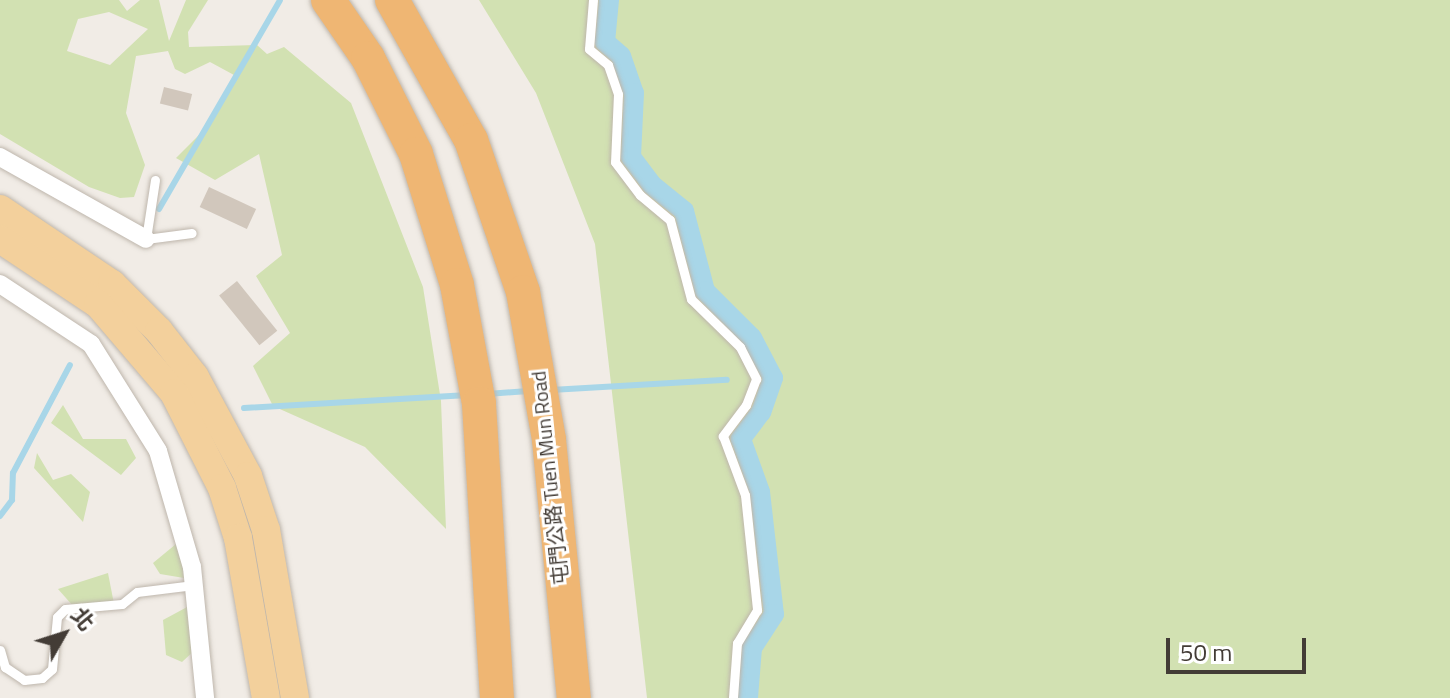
<!DOCTYPE html>
<meta charset="utf-8">
<style>
body{margin:0}
#map{position:relative;width:1450px;height:698px;overflow:hidden;background:#f1ece6;font-family:"Titillium Web","Noto Sans TC",sans-serif}
div>[style]{position:absolute}
[style*='--x']{left:calc(var(--x)*1px);top:calc(var(--y)*1px);width:calc(var(--w)*1px);rotate:calc(var(--a)*1deg)}
.green>*{inset:0;background:#d2e1b2}
.stream>*{height:6px;margin:-3px;padding:0 3px;transform-origin:3px;border-radius:3px;background:#a8d6e8}
.canal>*{height:20px;margin:-10px;padding:0 10px;transform-origin:10px;border-radius:10px;background:#a8d6e8}
.building>*{inset:0;background:#d1c7bc;transform-origin:0 0}
.roads{filter:drop-shadow(0 0 2px #beb6ac) drop-shadow(0 0 2px #beb6ac)}
.service>*{height:9px;margin:-4.5px;padding:0 4.5px;transform-origin:4.5px;border-radius:4.5px;background:#fff}
.minor>*{height:18px;margin:-9px;padding:0 9px;transform-origin:9px;border-radius:9px;background:#fff}
.primary>*{height:28px;margin:-14px;padding:0 14px;transform-origin:14px;border-radius:14px;background:#f3d09c}
.motorway>*{height:34px;margin:-17px;padding:0 17px;transform-origin:17px;border-radius:17px;background:#efb673}
span{translate:-50% -50%;white-space:nowrap;text-align:center;line-height:1.15;-webkit-text-stroke:6px #fff;paint-order:stroke}
.street-label{font-size:20px;color:#433c36}
.north{position:absolute;left:24px;top:594px;width:80px;height:80px;-webkit-text-stroke:6px #fff;paint-order:stroke;rotate:51deg;font-size:22px;font-weight:700;line-height:32px;text-align:center;color:#433c36}
.north::after{content:'';display:block;margin:auto;width:28px;height:36px;background:#433c36;clip-path:polygon(50% 0,100% 100%,50% 72%,0 100%)}
.scale{position:absolute;left:1166px;top:638px;width:140px;height:36px;box-sizing:border-box;border:4px solid #433c36;border-top:0;padding-left:10px;font-size:24px;line-height:28px;white-space:nowrap;color:#433c36;-webkit-text-stroke:6px #fff;paint-order:stroke}
</style>
<div id="map">
<div class="green">
<i style="clip-path:polygon(evenodd,0 0,119px 0,127px 11px,140px 0,159px 0,169px 41px,186px 0,208px 0,188px 32px,189px 47px,257px 45px,267px 54px,284px 47px,351px 103px,423px 287px,441px 401px,446px 529px,365px 447px,273px 406px,253px 366px,290px 333px,256px 276px,282px 255px,259px 154px,215px 180px,176px 158px,208px 126px,234px 75px,210px 62px,185px 74px,175px 69px,168px 51px,136px 56px,126px 113px,145px 165px,134px 197px,120px 198px,89px 187px,0 134px,0 0,109px 12px,148px 29px,110px 65px,67px 51px,78px 19px,109px 12px)"></i>
<i style="clip-path:polygon(479px 0,1450px 0,1450px 698px,647px 698px,595px 244px,536px 93px)"></i>
<i style="clip-path:polygon(63px 405px,83px 439px,126px 439px,136px 458px,121px 475px,51px 423px)"></i>
<i style="clip-path:polygon(37px 453px,53px 480px,71px 474px,90px 492px,83px 522px,34px 468px)"></i>
<i style="clip-path:polygon(176px 544px,182px 559px,184px 578px,160px 574px,153px 563px)"></i>
<i style="clip-path:polygon(108px 573px,114px 604px,73px 606px,58px 589px)"></i>
<i style="clip-path:polygon(189px 606px,205px 615px,208px 638px,182px 662px,166px 655px,163px 620px)"></i>
</div>
<div class="stream">
<i style="--x:159;--y:209;--w:241;--a:-59.9"></i>
<i style="--x:551;--y:390;--w:176;--a:-3.3"></i>
<i style="--x:487;--y:394;--w:41;--a:-4.2"></i>
<i style="--x:244;--y:408;--w:224;--a:-3.3"></i>
<i style="--x:0;--y:516;--w:20;--a:-53"></i>
<i style="--x:12;--y:500;--w:27;--a:-88"></i>
<i style="--x:13;--y:473;--w:122;--a:-62.2"></i>
</div>
<div class="canal">
<i style="--x:609;--y:0;--w:42;--a:95.4"></i>
<i style="--x:605;--y:42;--w:21;--a:41"></i>
<i style="--x:621;--y:56;--w:39;--a:71"></i>
<i style="--x:634;--y:93;--w:64;--a:92.7"></i>
<i style="--x:631;--y:157;--w:35;--a:53"></i>
<i style="--x:652;--y:185;--w:41;--a:39.1"></i>
<i style="--x:684;--y:211;--w:83;--a:75.3"></i>
<i style="--x:705;--y:291;--w:66;--a:45"></i>
<i style="--x:752;--y:338;--w:45;--a:62.3"></i>
<i style="--x:773;--y:378;--w:36;--a:109"></i>
<i style="--x:761;--y:412;--w:34;--a:127"></i>
<i style="--x:741;--y:439;--w:56;--a:70.3"></i>
<i style="--x:760;--y:492;--w:123;--a:83.5"></i>
<i style="--x:774;--y:614;--w:40;--a:122.9"></i>
<i style="--x:752;--y:648;--w:50;--a:94.6"></i>
</div>
<div class="building">
<i style="left:164px;top:87px;width:29px;height:17px;rotate:14deg"></i>
<i style="left:209px;top:187px;width:52px;height:22px;rotate:25deg"></i>
<i style="left:237px;top:281px;width:64px;height:23px;rotate:51deg"></i>
</div>
<div class="roads">
<div class="service">
<i style="--x:593;--y:0;--w:49;--a:94.7"></i>
<i style="--x:589;--y:49;--w:25;--a:40"></i>
<i style="--x:608;--y:65;--w:31;--a:71"></i>
<i style="--x:618;--y:94;--w:68;--a:92.5"></i>
<i style="--x:615;--y:162;--w:41;--a:52.9"></i>
<i style="--x:640;--y:195;--w:39;--a:40"></i>
<i style="--x:670;--y:220;--w:82;--a:75.1"></i>
<i style="--x:691;--y:299;--w:69;--a:44.4"></i>
<i style="--x:740;--y:347;--w:36;--a:63"></i>
<i style="--x:756;--y:379;--w:28;--a:111"></i>
<i style="--x:746;--y:405;--w:39;--a:127"></i>
<i style="--x:723;--y:436;--w:63;--a:69.6"></i>
<i style="--x:745;--y:495;--w:116;--a:84"></i>
<i style="--x:757;--y:610;--w:39;--a:121"></i>
<i style="--x:737;--y:643;--w:55;--a:94.2"></i>
<i style="--x:155;--y:180;--w:60;--a:98.7"></i>
<i style="--x:146;--y:239;--w:46;--a:-7.4"></i>
<i style="--x:0;--y:650;--w:18;--a:74"></i>
<i style="--x:5;--y:667;--w:23;--a:34"></i>
<i style="--x:24;--y:680;--w:18;--a:-6"></i>
<i style="--x:42;--y:678;--w:13;--a:-42"></i>
<i style="--x:52;--y:669;--w:52;--a:-84.5"></i>
<i style="--x:57;--y:617;--w:11;--a:-45"></i>
<i style="--x:65;--y:609;--w:57;--a:-5"></i>
<i style="--x:122;--y:604;--w:19;--a:-39"></i>
<i style="--x:137;--y:592;--w:57;--a:-7"></i>
</div>
<div class="minor">
<i style="--x:0;--y:157;--w:167;--a:29.3"></i>
<i style="--x:0;--y:284;--w:109;--a:33.4"></i>
<i style="--x:91;--y:344;--w:126;--a:57.9"></i>
<i style="--x:158;--y:451;--w:121;--a:73.7"></i>
<i style="--x:192;--y:567;--w:132;--a:84.3"></i>
</div>
<div class="primary">
<i style="--x:0;--y:209;--w:135;--a:33.8"></i>
<i style="--x:112;--y:284;--w:66;--a:45"></i>
<i style="--x:159;--y:331;--w:58;--a:52"></i>
<i style="--x:195;--y:377;--w:112;--a:61.8"></i>
<i style="--x:248;--y:476;--w:57;--a:71.6"></i>
<i style="--x:266;--y:530;--w:170;--a:80.2"></i>
<i style="--x:0;--y:239;--w:118;--a:33.6"></i>
<i style="--x:98;--y:304;--w:117;--a:49.5"></i>
<i style="--x:174;--y:393;--w:106;--a:63.2"></i>
<i style="--x:222;--y:488;--w:52;--a:72.3"></i>
<i style="--x:238;--y:538;--w:162;--a:80.1"></i>
</div>
<div class="motorway">
<i style="--x:328;--y:0;--w:70;--a:55.4"></i>
<i style="--x:368;--y:58;--w:107;--a:63.4"></i>
<i style="--x:416;--y:154;--w:137;--a:72.6"></i>
<i style="--x:457;--y:285;--w:121;--a:79.5"></i>
<i style="--x:479;--y:404;--w:295;--a:86.5"></i>
<i style="--x:392;--y:0;--w:161;--a:60.6"></i>
<i style="--x:471;--y:140;--w:161;--a:71.1"></i>
<i style="--x:523;--y:292;--w:150;--a:80"></i>
<i style="--x:549;--y:440;--w:259;--a:84.5"></i>
</div>
</div>
<div class="street-label">
<span style="left:549px;top:478px;rotate:-96deg">屯門公路 Tuen Mun Road</span>
</div>
<div class="north">北</div>
<div class="scale">50 m</div>
</div>
